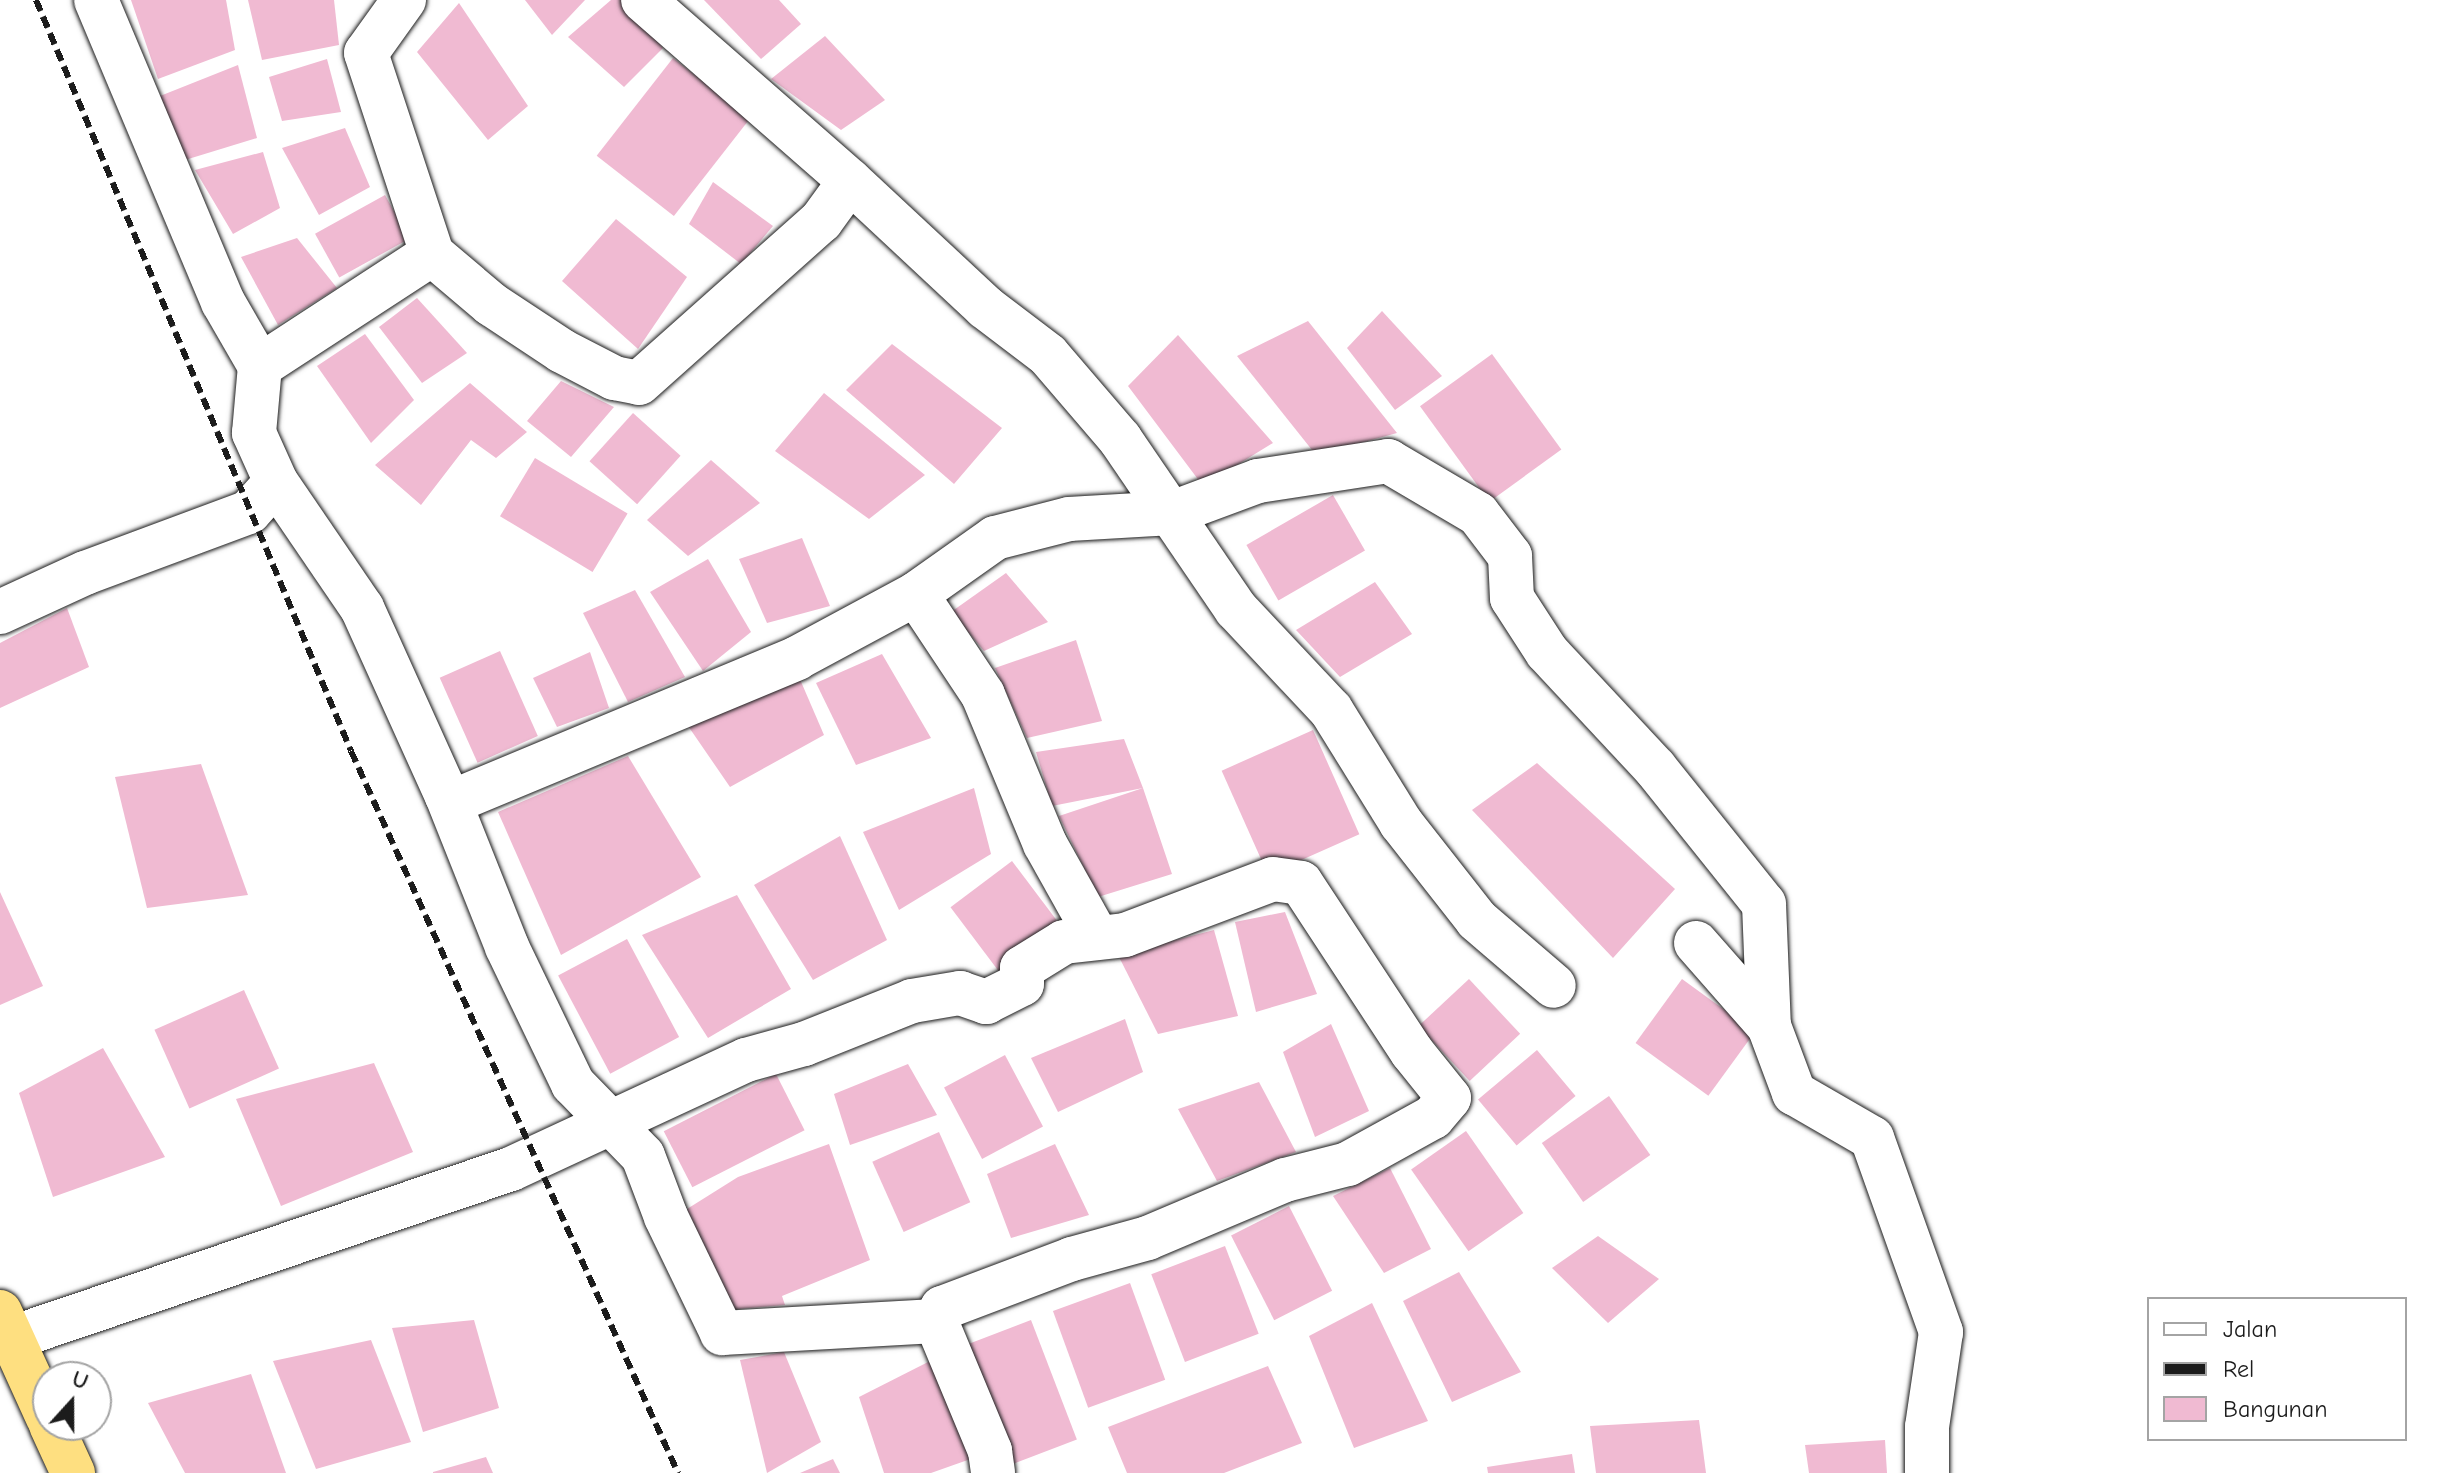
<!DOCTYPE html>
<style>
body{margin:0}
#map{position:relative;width:2439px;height:1473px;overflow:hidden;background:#fff;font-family:"Comic Neue",sans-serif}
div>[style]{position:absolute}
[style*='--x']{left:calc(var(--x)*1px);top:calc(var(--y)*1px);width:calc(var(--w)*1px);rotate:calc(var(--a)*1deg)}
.building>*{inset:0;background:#f0bad2;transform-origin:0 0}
.roads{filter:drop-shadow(0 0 2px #1c1c1c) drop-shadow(0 0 2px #1c1c1c)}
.minor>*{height:44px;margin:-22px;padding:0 22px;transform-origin:22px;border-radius:22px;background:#fff}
.highway>*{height:44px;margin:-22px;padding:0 22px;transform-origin:22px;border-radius:22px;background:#fedf80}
.rail>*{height:6px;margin-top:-3px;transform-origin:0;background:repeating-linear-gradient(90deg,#1c1c1c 0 12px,transparent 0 18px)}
span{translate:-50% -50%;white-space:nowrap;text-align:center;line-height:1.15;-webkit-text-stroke:7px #fff;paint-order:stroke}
.legend{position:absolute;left:2147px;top:1297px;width:260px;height:144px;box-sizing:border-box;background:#fff;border:2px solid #a4a4a4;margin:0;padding:10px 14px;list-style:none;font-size:24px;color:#1c1c1c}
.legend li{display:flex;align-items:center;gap:16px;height:40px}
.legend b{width:40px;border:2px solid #a4a4a4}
.north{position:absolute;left:32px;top:1361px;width:80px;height:80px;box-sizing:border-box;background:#fff;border:2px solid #a4a4a4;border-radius:50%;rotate:21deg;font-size:22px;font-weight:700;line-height:32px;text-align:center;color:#1c1c1c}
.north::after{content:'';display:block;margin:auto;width:28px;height:36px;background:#1c1c1c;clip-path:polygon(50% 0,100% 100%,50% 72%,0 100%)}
</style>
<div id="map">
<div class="building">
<i style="clip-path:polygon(131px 0,226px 0,235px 50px,158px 79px)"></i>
<i style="clip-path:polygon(248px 0,334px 0,339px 45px,262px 60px)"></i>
<i style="clip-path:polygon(525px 0,585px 0,552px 35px)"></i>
<i style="clip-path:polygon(611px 0,625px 0,663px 48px,624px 87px,568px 37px)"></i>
<i style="clip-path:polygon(704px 0,779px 0,801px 24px,761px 59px)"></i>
<i style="clip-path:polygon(459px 3px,528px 106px,488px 140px,417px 52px)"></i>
<i style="clip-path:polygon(825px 36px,885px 100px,841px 130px,771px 79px)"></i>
<i style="left:673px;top:58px;width:98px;height:124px;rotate:38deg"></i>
<i style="clip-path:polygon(327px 59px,341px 112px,282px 121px,269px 77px)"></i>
<i style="clip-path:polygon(238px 65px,257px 138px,185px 160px,160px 96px)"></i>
<i style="clip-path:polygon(345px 128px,370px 187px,319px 215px,282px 148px)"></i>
<i style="clip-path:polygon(263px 152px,280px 208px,233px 234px,195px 170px)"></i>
<i style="clip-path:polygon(713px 182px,773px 226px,741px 264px,689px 224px)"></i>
<i style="left:385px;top:195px;width:50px;height:80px;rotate:61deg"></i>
<i style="clip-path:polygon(616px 219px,687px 277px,638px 349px,562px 281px)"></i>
<i style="clip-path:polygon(297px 238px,337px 288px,278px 325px,241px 257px)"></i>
<i style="clip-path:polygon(417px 298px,467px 353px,422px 383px,379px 327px)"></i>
<i style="clip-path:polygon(1382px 311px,1442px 376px,1395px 410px,1347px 348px)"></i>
<i style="clip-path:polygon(1308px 321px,1397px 433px,1316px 455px,1237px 356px)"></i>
<i style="clip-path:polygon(365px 334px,414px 400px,371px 443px,317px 366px)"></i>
<i style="clip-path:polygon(1178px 335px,1273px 443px,1203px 486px,1128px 386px)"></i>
<i style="clip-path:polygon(892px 344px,1002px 428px,954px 484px,846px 390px)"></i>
<i style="left:1492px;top:354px;width:118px;height:89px;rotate:54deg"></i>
<i style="clip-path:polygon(561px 381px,614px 407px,571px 457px,527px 421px)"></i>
<i style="clip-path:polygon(470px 383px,527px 432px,496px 458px,471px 440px,421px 505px,375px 465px)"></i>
<i style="clip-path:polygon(824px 393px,925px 475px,869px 519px,775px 451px)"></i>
<i style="left:633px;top:413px;width:64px;height:65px;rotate:42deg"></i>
<i style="left:535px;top:458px;width:108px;height:68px;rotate:31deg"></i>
<i style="clip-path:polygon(711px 460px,760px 503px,688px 556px,647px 520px)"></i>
<i style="left:1333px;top:495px;width:64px;height:100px;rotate:60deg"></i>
<i style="clip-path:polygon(802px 538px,830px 606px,767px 623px,739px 559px)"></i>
<i style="clip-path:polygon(708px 559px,751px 632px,703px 671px,650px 592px)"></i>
<i style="clip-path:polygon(1006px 573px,1048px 622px,984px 651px,951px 612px)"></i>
<i style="clip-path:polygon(1375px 582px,1412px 634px,1340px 677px,1296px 630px)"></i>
<i style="clip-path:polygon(635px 590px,685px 677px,628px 702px,583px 613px)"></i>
<i style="clip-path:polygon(67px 608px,89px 667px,0 708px,0 643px)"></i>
<i style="clip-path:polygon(1076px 640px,1102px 721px,1027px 738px,995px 668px)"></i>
<i style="left:500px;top:651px;width:93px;height:66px;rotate:66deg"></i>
<i style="clip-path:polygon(590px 652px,609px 708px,557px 727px,533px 678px)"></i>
<i style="clip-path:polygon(882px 654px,931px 738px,856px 765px,816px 683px)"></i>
<i style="clip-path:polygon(799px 677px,824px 735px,730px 787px,686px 723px)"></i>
<i style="left:1313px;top:730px;width:114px;height:100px;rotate:66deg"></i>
<i style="clip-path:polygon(1124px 739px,1143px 788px,1172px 874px,1098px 897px,1059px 816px,1143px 788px,1052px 806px,1036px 752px)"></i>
<i style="clip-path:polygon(628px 756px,701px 877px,561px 955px,498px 812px)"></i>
<i style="clip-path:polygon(1537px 763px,1675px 889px,1613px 958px,1472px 810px)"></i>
<i style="clip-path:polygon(201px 764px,248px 895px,147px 908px,115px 777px)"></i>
<i style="clip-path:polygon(974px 788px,991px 854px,899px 910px,863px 832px)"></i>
<i style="clip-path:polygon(840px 836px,887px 940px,813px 980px,754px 885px)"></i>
<i style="left:1012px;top:861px;width:82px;height:77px;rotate:53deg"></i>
<i style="clip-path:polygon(0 892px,43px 986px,0 1005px)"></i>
<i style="clip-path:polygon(737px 895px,791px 989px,708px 1038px,642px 935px)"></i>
<i style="clip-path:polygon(1285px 912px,1317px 994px,1256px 1012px,1235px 922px)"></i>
<i style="clip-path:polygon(1214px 930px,1238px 1016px,1158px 1034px,1118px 955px)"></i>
<i style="left:627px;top:939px;width:111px;height:78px;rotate:62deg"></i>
<i style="left:1469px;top:979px;width:75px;height:69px;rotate:47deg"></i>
<i style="left:1682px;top:979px;width:90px;height:79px;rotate:36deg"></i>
<i style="left:244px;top:990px;width:86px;height:98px;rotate:66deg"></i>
<i style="clip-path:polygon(1125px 1019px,1143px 1072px,1058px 1112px,1031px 1058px)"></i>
<i style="clip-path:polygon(1331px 1024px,1369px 1111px,1315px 1137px,1283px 1052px)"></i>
<i style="clip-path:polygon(103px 1048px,165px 1157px,53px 1197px,19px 1093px)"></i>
<i style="left:1537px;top:1050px;width:60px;height:77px;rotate:50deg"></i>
<i style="left:1005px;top:1055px;width:81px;height:69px;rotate:62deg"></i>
<i style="clip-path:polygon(374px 1063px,413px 1152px,281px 1206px,236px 1099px)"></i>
<i style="clip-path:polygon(908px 1064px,937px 1115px,850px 1145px,834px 1094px)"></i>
<i style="left:776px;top:1074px;width:63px;height:126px;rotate:63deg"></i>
<i style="clip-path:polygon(1259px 1082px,1296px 1152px,1217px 1181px,1178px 1109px)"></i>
<i style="left:1609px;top:1096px;width:72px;height:82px;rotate:55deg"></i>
<i style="left:1466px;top:1131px;width:100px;height:67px;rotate:55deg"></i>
<i style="left:939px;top:1132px;width:77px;height:73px;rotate:66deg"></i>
<i style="clip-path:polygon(829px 1144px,870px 1260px,782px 1296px,785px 1305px,728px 1310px,687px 1209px,738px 1177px)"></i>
<i style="clip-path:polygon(1055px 1144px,1089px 1215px,1011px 1238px,987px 1174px)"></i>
<i style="clip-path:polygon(1390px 1168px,1431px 1249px,1384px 1273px,1333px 1196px)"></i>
<i style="left:1289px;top:1206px;width:95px;height:65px;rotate:63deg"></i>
<i style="clip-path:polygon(1598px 1236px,1659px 1279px,1608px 1323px,1552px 1268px)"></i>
<i style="left:1225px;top:1246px;width:94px;height:79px;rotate:69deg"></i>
<i style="clip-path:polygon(1459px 1272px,1521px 1372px,1452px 1402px,1403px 1301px)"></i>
<i style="left:1130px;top:1283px;width:103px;height:82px;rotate:70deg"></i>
<i style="clip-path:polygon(1372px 1303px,1428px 1421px,1354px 1448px,1309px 1336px)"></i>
<i style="clip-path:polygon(474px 1320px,499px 1408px,423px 1432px,392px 1328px)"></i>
<i style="left:1031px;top:1320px;width:128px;height:72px;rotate:69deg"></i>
<i style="clip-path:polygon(371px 1340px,411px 1442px,316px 1469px,273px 1361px)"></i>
<i style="clip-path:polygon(784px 1352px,821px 1442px,767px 1473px,740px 1360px)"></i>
<i style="clip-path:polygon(932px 1360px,979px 1456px,931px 1473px,884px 1473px,859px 1397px)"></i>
<i style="clip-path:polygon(1268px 1366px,1302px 1443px,1224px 1473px,1127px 1473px,1108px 1427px)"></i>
<i style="clip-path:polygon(251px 1374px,286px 1473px,185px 1473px,148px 1403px)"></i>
<i style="clip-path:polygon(1699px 1420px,1706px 1473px,1596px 1473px,1590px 1426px)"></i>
<i style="clip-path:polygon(1885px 1440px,1887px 1473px,1809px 1473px,1805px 1445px)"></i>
<i style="clip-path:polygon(1572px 1454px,1575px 1473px,1488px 1473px,1487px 1467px)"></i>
<i style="clip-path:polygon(486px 1457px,493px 1473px,433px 1473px,433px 1472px)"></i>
<i style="clip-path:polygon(833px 1459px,840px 1473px,800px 1473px)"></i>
</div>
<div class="roads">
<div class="minor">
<i style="--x:96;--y:0;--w:328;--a:67.2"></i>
<i style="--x:223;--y:302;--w:74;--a:60"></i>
<i style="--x:404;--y:0;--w:65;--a:125.6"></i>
<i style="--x:366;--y:53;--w:212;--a:71.8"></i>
<i style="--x:850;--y:181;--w:185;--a:43"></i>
<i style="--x:985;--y:307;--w:79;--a:37.3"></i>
<i style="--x:1048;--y:355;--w:111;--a:49.4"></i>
<i style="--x:1120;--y:439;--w:206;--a:55.7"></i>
<i style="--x:1236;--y:609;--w:139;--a:46.8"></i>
<i style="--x:1331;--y:710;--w:133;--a:58.2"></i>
<i style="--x:1401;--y:823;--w:123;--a:51.9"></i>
<i style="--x:1477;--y:920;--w:101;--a:40.6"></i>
<i style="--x:276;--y:482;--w:153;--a:55.7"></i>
<i style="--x:362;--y:608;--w:206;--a:65.7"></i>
<i style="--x:447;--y:796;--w:12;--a:14"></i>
<i style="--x:459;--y:799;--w:366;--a:-22.6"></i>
<i style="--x:797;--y:658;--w:135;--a:-28.3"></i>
<i style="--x:916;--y:594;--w:97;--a:-35.3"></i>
<i style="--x:995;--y:538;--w:76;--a:-14.4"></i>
<i style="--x:1069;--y:519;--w:103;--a:-3.3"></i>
<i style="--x:1172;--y:513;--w:92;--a:-20.4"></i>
<i style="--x:1258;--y:481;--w:132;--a:-8.7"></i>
<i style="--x:1388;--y:461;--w:104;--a:30.5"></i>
<i style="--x:1478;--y:514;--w:53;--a:52.7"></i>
<i style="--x:1510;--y:556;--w:42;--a:87.3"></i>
<i style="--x:1512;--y:598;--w:64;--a:57.1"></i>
<i style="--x:1547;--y:652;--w:158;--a:47"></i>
<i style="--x:1655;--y:768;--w:174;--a:51.3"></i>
<i style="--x:1764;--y:904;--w:122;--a:87.7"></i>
<i style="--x:916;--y:594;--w:121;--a:56.4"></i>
<i style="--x:983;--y:695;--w:161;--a:67.4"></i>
<i style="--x:1045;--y:844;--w:107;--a:60.8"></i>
<i style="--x:0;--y:612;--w:94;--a:-24.6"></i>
<i style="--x:85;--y:573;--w:175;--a:-20.4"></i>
<i style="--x:249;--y:512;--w:40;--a:-48"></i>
<i style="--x:276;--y:482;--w:54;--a:-114.2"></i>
<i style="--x:254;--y:433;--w:67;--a:-84.9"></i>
<i style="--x:260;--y:366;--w:205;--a:-33.1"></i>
<i style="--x:432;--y:254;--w:77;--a:40.3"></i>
<i style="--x:491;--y:304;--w:85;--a:33.5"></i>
<i style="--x:562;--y:351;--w:59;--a:27.4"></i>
<i style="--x:614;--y:378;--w:25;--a:11"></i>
<i style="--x:639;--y:383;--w:244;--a:-41.7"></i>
<i style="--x:821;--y:221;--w:49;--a:-54.1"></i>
<i style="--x:850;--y:181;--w:275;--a:-138.8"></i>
<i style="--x:447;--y:796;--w:162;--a:68.3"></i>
<i style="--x:507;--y:947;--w:152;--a:64.3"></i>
<i style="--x:573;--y:1084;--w:100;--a:45.8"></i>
<i style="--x:643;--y:1156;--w:65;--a:69.3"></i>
<i style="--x:666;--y:1217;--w:129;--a:64.2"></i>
<i style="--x:722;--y:1333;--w:214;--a:-3.2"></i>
<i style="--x:1696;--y:943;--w:111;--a:48.7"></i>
<i style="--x:1769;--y:1026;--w:72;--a:69.5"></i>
<i style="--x:1794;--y:1093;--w:90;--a:30"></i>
<i style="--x:1872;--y:1138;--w:206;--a:70.4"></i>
<i style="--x:1941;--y:1332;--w:96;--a:98.4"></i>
<i style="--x:1927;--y:1427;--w:46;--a:90"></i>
<i style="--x:12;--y:1338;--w:527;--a:-18.71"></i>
<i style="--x:511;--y:1169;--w:259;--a:-24.9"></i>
<i style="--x:746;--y:1060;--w:60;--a:-15.4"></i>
<i style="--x:804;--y:1044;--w:116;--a:-21.7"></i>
<i style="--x:912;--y:1001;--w:49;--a:-9.5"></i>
<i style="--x:960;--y:993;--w:28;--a:19"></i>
<i style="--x:986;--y:1002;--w:40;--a:-26.6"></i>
<i style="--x:1022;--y:984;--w:16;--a:-90"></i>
<i style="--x:1022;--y:968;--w:49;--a:-31.8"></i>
<i style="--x:1064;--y:942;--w:61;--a:-6.5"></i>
<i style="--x:1125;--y:935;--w:158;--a:-20.7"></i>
<i style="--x:1273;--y:879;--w:28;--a:8"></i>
<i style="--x:1301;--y:883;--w:202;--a:56.7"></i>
<i style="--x:1412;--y:1052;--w:59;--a:51.2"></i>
<i style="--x:1449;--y:1098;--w:25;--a:130"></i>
<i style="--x:1433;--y:1117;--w:97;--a:151.1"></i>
<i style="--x:1348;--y:1164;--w:65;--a:165.7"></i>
<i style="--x:1285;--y:1180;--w:149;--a:157.1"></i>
<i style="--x:1148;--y:1238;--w:79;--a:164.6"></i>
<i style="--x:1072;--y:1259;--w:139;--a:159.3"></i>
<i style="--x:942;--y:1308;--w:14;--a:115"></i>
<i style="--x:936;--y:1321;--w:141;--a:67.4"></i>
<i style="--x:990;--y:1451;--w:22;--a:82"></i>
</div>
<div class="highway">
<i style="--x:0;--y:1312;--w:116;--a:65.6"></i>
<i style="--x:51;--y:1425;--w:53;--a:65.4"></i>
</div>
</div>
<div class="rail">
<i style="--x:36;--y:0;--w:814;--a:67.24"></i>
<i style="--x:351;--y:751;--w:793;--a:65.63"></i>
</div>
<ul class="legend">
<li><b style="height:10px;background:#fff"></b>Jalan</li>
<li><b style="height:10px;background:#1c1c1c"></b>Rel</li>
<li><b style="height:22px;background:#f0bad2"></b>Bangunan</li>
</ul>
<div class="north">U</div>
</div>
